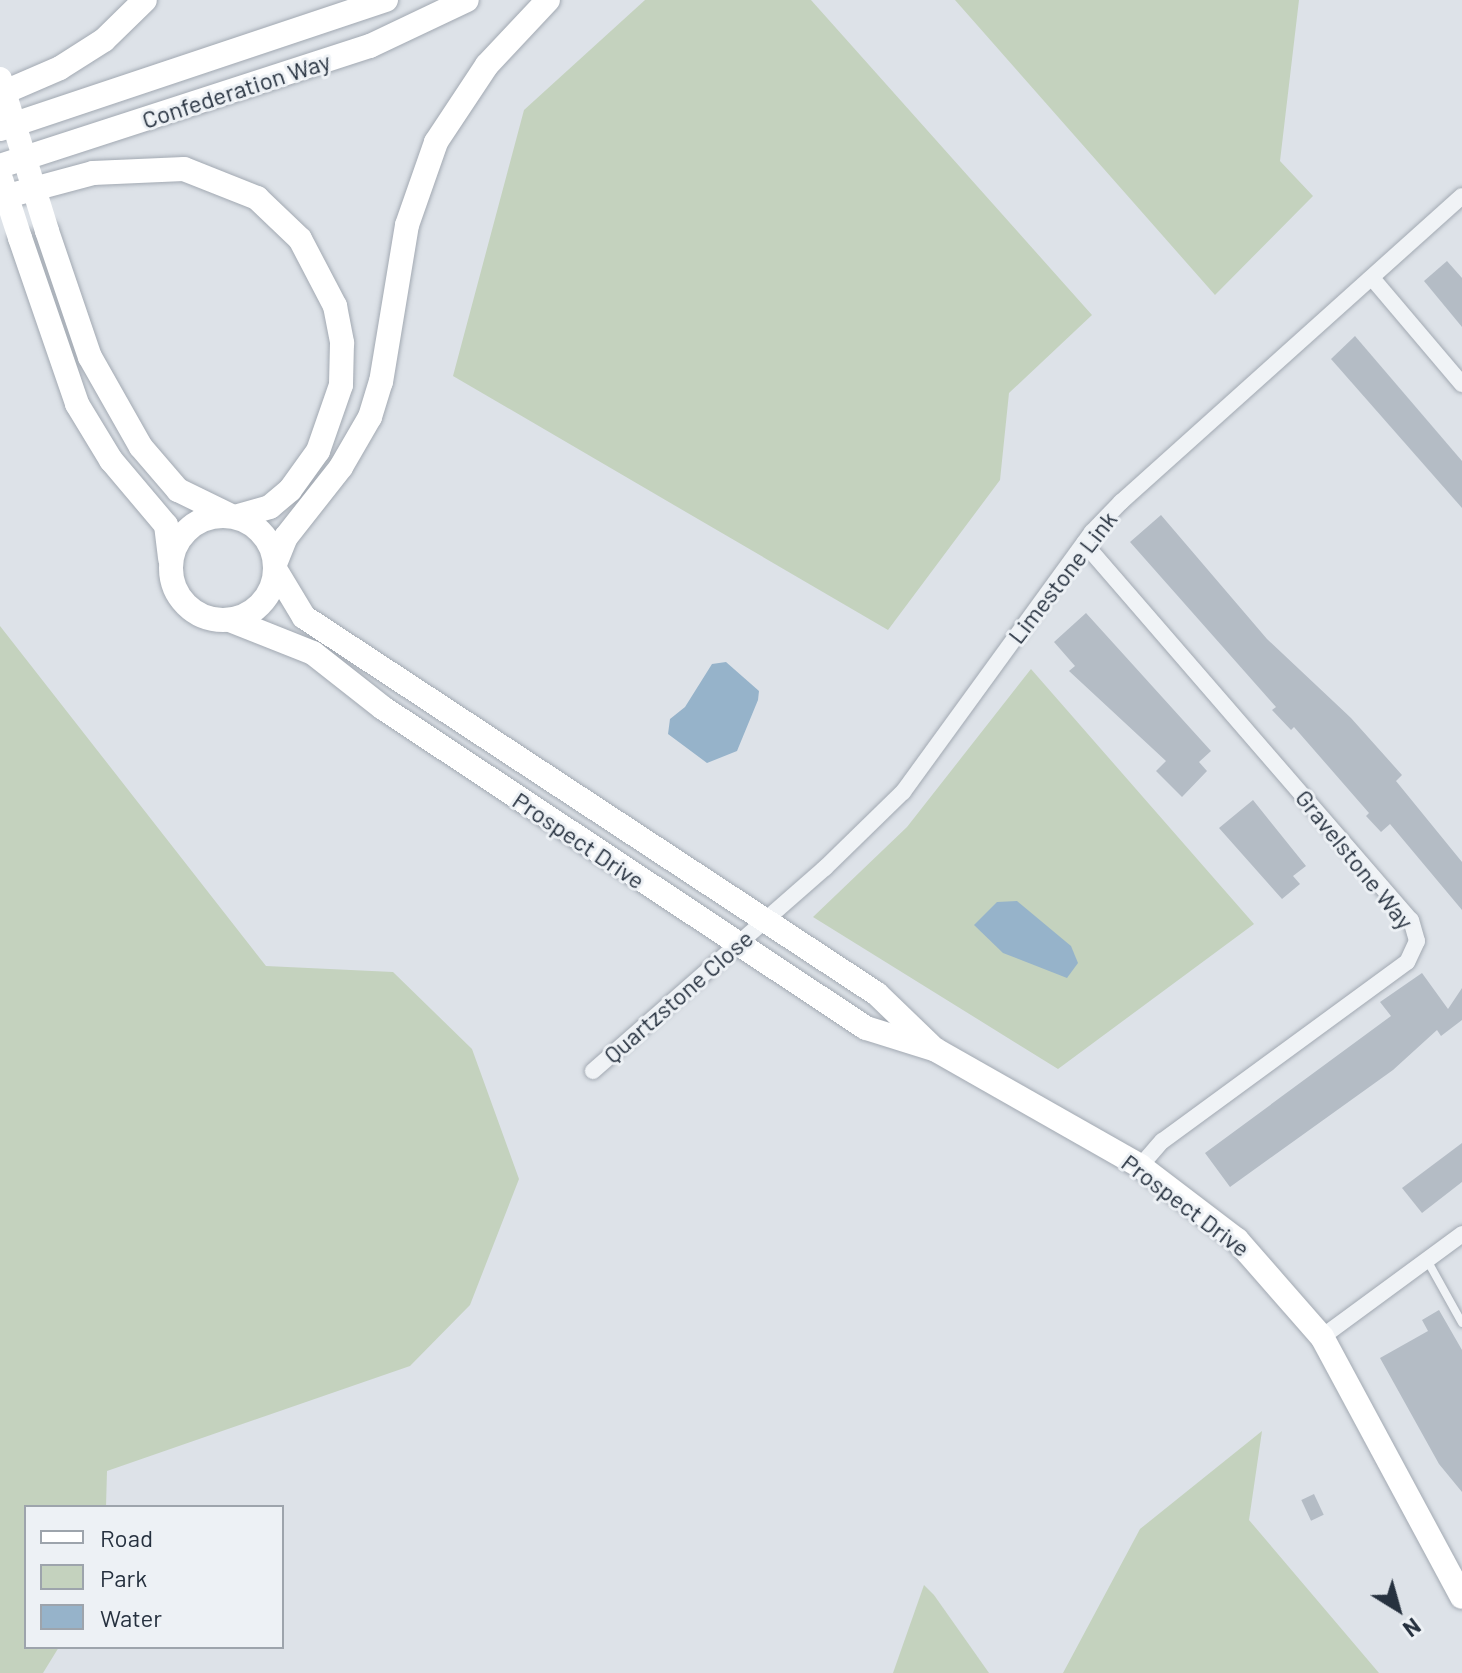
<!DOCTYPE html>
<style>
body{margin:0}
#map{position:relative;width:1462px;height:1673px;overflow:hidden;background:#dde2e8;font-family:Barlow,sans-serif}
div>[style]{position:absolute}
[style*='--x']{left:calc(var(--x)*1px);top:calc(var(--y)*1px);width:calc(var(--w)*1px);rotate:calc(var(--a)*1deg)}
.green>*{inset:0;background:#c4d2be}
.water>*{inset:0;background:#96b3ca}
.building>*{inset:0;background:#b4bcc5;transform-origin:0 0}
.roads{filter:drop-shadow(0 0 2px #a2a9b2) drop-shadow(0 0 2px #a2a9b2)}
.lane>*{height:8px;margin:-4px;padding:0 4px;transform-origin:4px;border-radius:4px;background:#f0f3f6}
.street>*{height:16px;margin:-8px;padding:0 8px;transform-origin:8px;border-radius:8px;background:#f0f3f6}
.secondary>*{height:24px;margin:-12px;padding:0 12px;transform-origin:12px;border-radius:12px;background:#fff}
.secondary>.ring{margin:-12px;padding:0;box-sizing:content-box;background:none;border:24px solid #fff;border-radius:50%}
.secondary-bridge>*{height:24px;margin:-12px;padding:0 12px;transform-origin:12px;border-radius:12px;background:#fff}
span{translate:-50% -50%;white-space:nowrap;text-align:center;line-height:1.15;-webkit-text-stroke:6px #edf1f5;paint-order:stroke}
.street-label{font-size:24px;color:#26313f}
.legend{position:absolute;left:24px;top:1505px;width:260px;height:144px;box-sizing:border-box;background:#edf1f5;border:2px solid #9da4ac;margin:0;padding:10px 14px;list-style:none;font-size:24px;color:#26313f}
.legend li{display:flex;align-items:center;gap:16px;height:40px}
.legend b{width:40px;border:2px solid #9da4ac}
.north{position:absolute;left:1358px;top:1569px;width:80px;height:80px;-webkit-text-stroke:6px #edf1f5;paint-order:stroke;rotate:143deg;font-size:22px;font-weight:700;line-height:32px;text-align:center;color:#26313f}
.north::after{content:'';display:block;margin:auto;width:28px;height:36px;background:#26313f;clip-path:polygon(50% 0,100% 100%,50% 72%,0 100%)}
</style>
<div id="map">
<div class="green">
<i style="clip-path:polygon(645px 0,811px 0,1092px 315px,1009px 393px,1000px 480px,888px 630px,453px 376px,524px 110px)"></i>
<i style="clip-path:polygon(955px 0,1299px 0,1280px 161px,1313px 196px,1215px 295px)"></i>
<i style="clip-path:polygon(0 626px,266px 966px,393px 972px,472px 1049px,519px 1179px,470px 1305px,410px 1366px,107px 1471px,106px 1507px,26px 1507px,26px 1647px,59px 1647px,43px 1673px,0 1673px)"></i>
<i style="clip-path:polygon(1031px 669px,1254px 924px,1058px 1069px,813px 917px,907px 827px)"></i>
<i style="clip-path:polygon(1262px 1431px,1249px 1520px,1379px 1673px,1063px 1673px,1140px 1529px)"></i>
<i style="clip-path:polygon(924px 1585px,934px 1595px,989px 1673px,893px 1673px)"></i>
</div>
<div class="water">
<i style="clip-path:polygon(726px 662px,759px 691px,758px 700px,737px 751px,707px 763px,668px 734px,670px 719px,685px 707px,712px 664px)"></i>
<i style="clip-path:polygon(1017px 901px,1071px 946px,1078px 963px,1067px 978px,1003px 953px,974px 925px,997px 902px)"></i>
</div>
<div class="building">
<i style="clip-path:polygon(1447px 261px,1462px 278px,1462px 327px,1424px 281px)"></i>
<i style="clip-path:polygon(1355px 336px,1462px 461px,1462px 508px,1331px 359px)"></i>
<i style="clip-path:polygon(1161px 515px,1267px 639px,1351px 718px,1402px 775px,1396px 781px,1462px 862px,1462px 910px,1390px 824px,1381px 832px,1366px 816px,1369px 813px,1294px 727px,1291px 730px,1272px 710px,1276px 707px,1130px 542px)"></i>
<i style="clip-path:polygon(1086px 613px,1211px 751px,1199px 762px,1207px 771px,1182px 797px,1156px 771px,1166px 761px,1069px 671px,1075px 666px,1054px 642px)"></i>
<i style="clip-path:polygon(1253px 800px,1306px 866px,1293px 876px,1300px 884px,1282px 899px,1219px 828px)"></i>
<i style="clip-path:polygon(1422px 973px,1448px 1009px,1462px 988px,1462px 1020px,1441px 1036px,1437px 1030px,1393px 1070px,1230px 1187px,1205px 1153px,1391px 1016px,1380px 1002px)"></i>
<i style="clip-path:polygon(1462px 1143px,1462px 1182px,1422px 1213px,1402px 1188px)"></i>
<i style="clip-path:polygon(1439px 1310px,1462px 1350px,1462px 1492px,1439px 1464px,1380px 1358px,1428px 1331px,1422px 1320px)"></i>
<i style="left:1314px;top:1494px;width:23px;height:14px;rotate:65deg"></i>
</div>
<div class="roads">
<div class="lane">
<i style="--x:1427;--y:1260;--w:72;--a:60.9"></i>
</div>
<div class="street">
<i style="--x:1372;--y:278;--w:139;--a:49.7"></i>
<i style="--x:1084;--y:543;--w:499;--a:49.1"></i>
<i style="--x:1411;--y:920;--w:22;--a:74"></i>
<i style="--x:1417;--y:941;--w:23;--a:115"></i>
<i style="--x:1407;--y:962;--w:303;--a:143.8"></i>
<i style="--x:1162;--y:1141;--w:33;--a:131"></i>
<i style="--x:593;--y:1071;--w:308;--a:-41.2"></i>
<i style="--x:825;--y:868;--w:109;--a:-44.3"></i>
<i style="--x:903;--y:792;--w:321;--a:-54"></i>
<i style="--x:1092;--y:532;--w:42;--a:-46"></i>
<i style="--x:1121;--y:502;--w:458;--a:-41.9"></i>
<i style="--x:1322;--y:1337;--w:174;--a:-36.3"></i>
</div>
<div class="secondary">
<i style="--x:0;--y:94;--w:65;--a:-23.4"></i>
<i style="--x:60;--y:68;--w:52;--a:-32.5"></i>
<i style="--x:104;--y:40;--w:57;--a:-44.3"></i>
<i style="--x:0;--y:129;--w:407;--a:-18.5"></i>
<i style="--x:0;--y:166;--w:389;--a:-18"></i>
<i style="--x:370;--y:46;--w:107;--a:-25.4"></i>
<i style="--x:0;--y:198;--w:96;--a:-15"></i>
<i style="--x:93;--y:173;--w:91;--a:-2.5"></i>
<i style="--x:184;--y:169;--w:79;--a:21.7"></i>
<i style="--x:257;--y:198;--w:59;--a:43.6"></i>
<i style="--x:300;--y:239;--w:76;--a:62.4"></i>
<i style="--x:335;--y:306;--w:38;--a:79"></i>
<i style="--x:342;--y:343;--w:42;--a:91.4"></i>
<i style="--x:341;--y:385;--w:70;--a:109.2"></i>
<i style="--x:318;--y:451;--w:48;--a:125.7"></i>
<i style="--x:290;--y:490;--w:26;--a:140"></i>
<i style="--x:270;--y:507;--w:35;--a:164"></i>
<i style="--x:47;--y:231;--w:133;--a:71.2"></i>
<i style="--x:90;--y:357;--w:103;--a:60.5"></i>
<i style="--x:141;--y:447;--w:57;--a:49.3"></i>
<i style="--x:178;--y:490;--w:57;--a:26.1"></i>
<i style="--x:20;--y:238;--w:176;--a:71"></i>
<i style="--x:77;--y:404;--w:66;--a:58.7"></i>
<i style="--x:111;--y:460;--w:85;--a:49.8"></i>
<i style="--x:166;--y:525;--w:34;--a:83"></i>
<i class="ring" style="left:171px;top:516px;width:80px;height:80px"></i>
<i style="--x:275;--y:564;--w:29;--a:-68"></i>
<i style="--x:286;--y:537;--w:89;--a:-51.8"></i>
<i style="--x:341;--y:467;--w:58;--a:-59.9"></i>
<i style="--x:370;--y:417;--w:37;--a:-73"></i>
<i style="--x:381;--y:382;--w:159;--a:-80.6"></i>
<i style="--x:407;--y:225;--w:88;--a:-70.7"></i>
<i style="--x:436;--y:142;--w:92;--a:-56.5"></i>
<i style="--x:487;--y:65;--w:89;--a:-46.8"></i>
<i style="--x:275;--y:569;--w:56;--a:58.9"></i>
<i style="--x:304;--y:617;--w:686;--a:33.34"></i>
<i style="--x:877;--y:994;--w:75;--a:43.9"></i>
<i style="--x:230;--y:620;--w:89;--a:21.7"></i>
<i style="--x:313;--y:653;--w:89;--a:38.2"></i>
<i style="--x:383;--y:708;--w:579;--a:33.53"></i>
<i style="--x:866;--y:1028;--w:73;--a:17.4"></i>
<i style="--x:936;--y:1050;--w:235;--a:29.6"></i>
<i style="--x:1140;--y:1166;--w:122;--a:37.3"></i>
<i style="--x:1237;--y:1240;--w:129;--a:48.8"></i>
<i style="--x:1322;--y:1337;--w:295;--a:61.7"></i>
</div>
</div>
<div class="secondary-bridge">
<i style="--x:0;--y:79;--w:159;--a:72.8"></i>
<i style="--x:0;--y:176;--w:65;--a:72.1"></i>
</div>
<div class="street-label">
<span style="left:236px;top:90px;rotate:-18deg">Confederation Way</span>
<span style="left:1062px;top:577px;rotate:-52deg">Limestone Link</span>
<span style="left:579px;top:840px;rotate:34deg">Prospect Drive</span>
<span style="left:1355px;top:859px;rotate:51deg">Gravelstone Way</span>
<span style="left:678px;top:996px;rotate:-41deg">Quartzstone Close</span>
<span style="left:1186px;top:1205px;rotate:37deg">Prospect Drive</span>
</div>
<ul class="legend">
<li><b style="height:10px;background:#fff"></b>Road</li>
<li><b style="height:22px;background:#c4d2be"></b>Park</li>
<li><b style="height:22px;background:#96b3ca"></b>Water</li>
</ul>
<div class="north">N</div>
</div>
